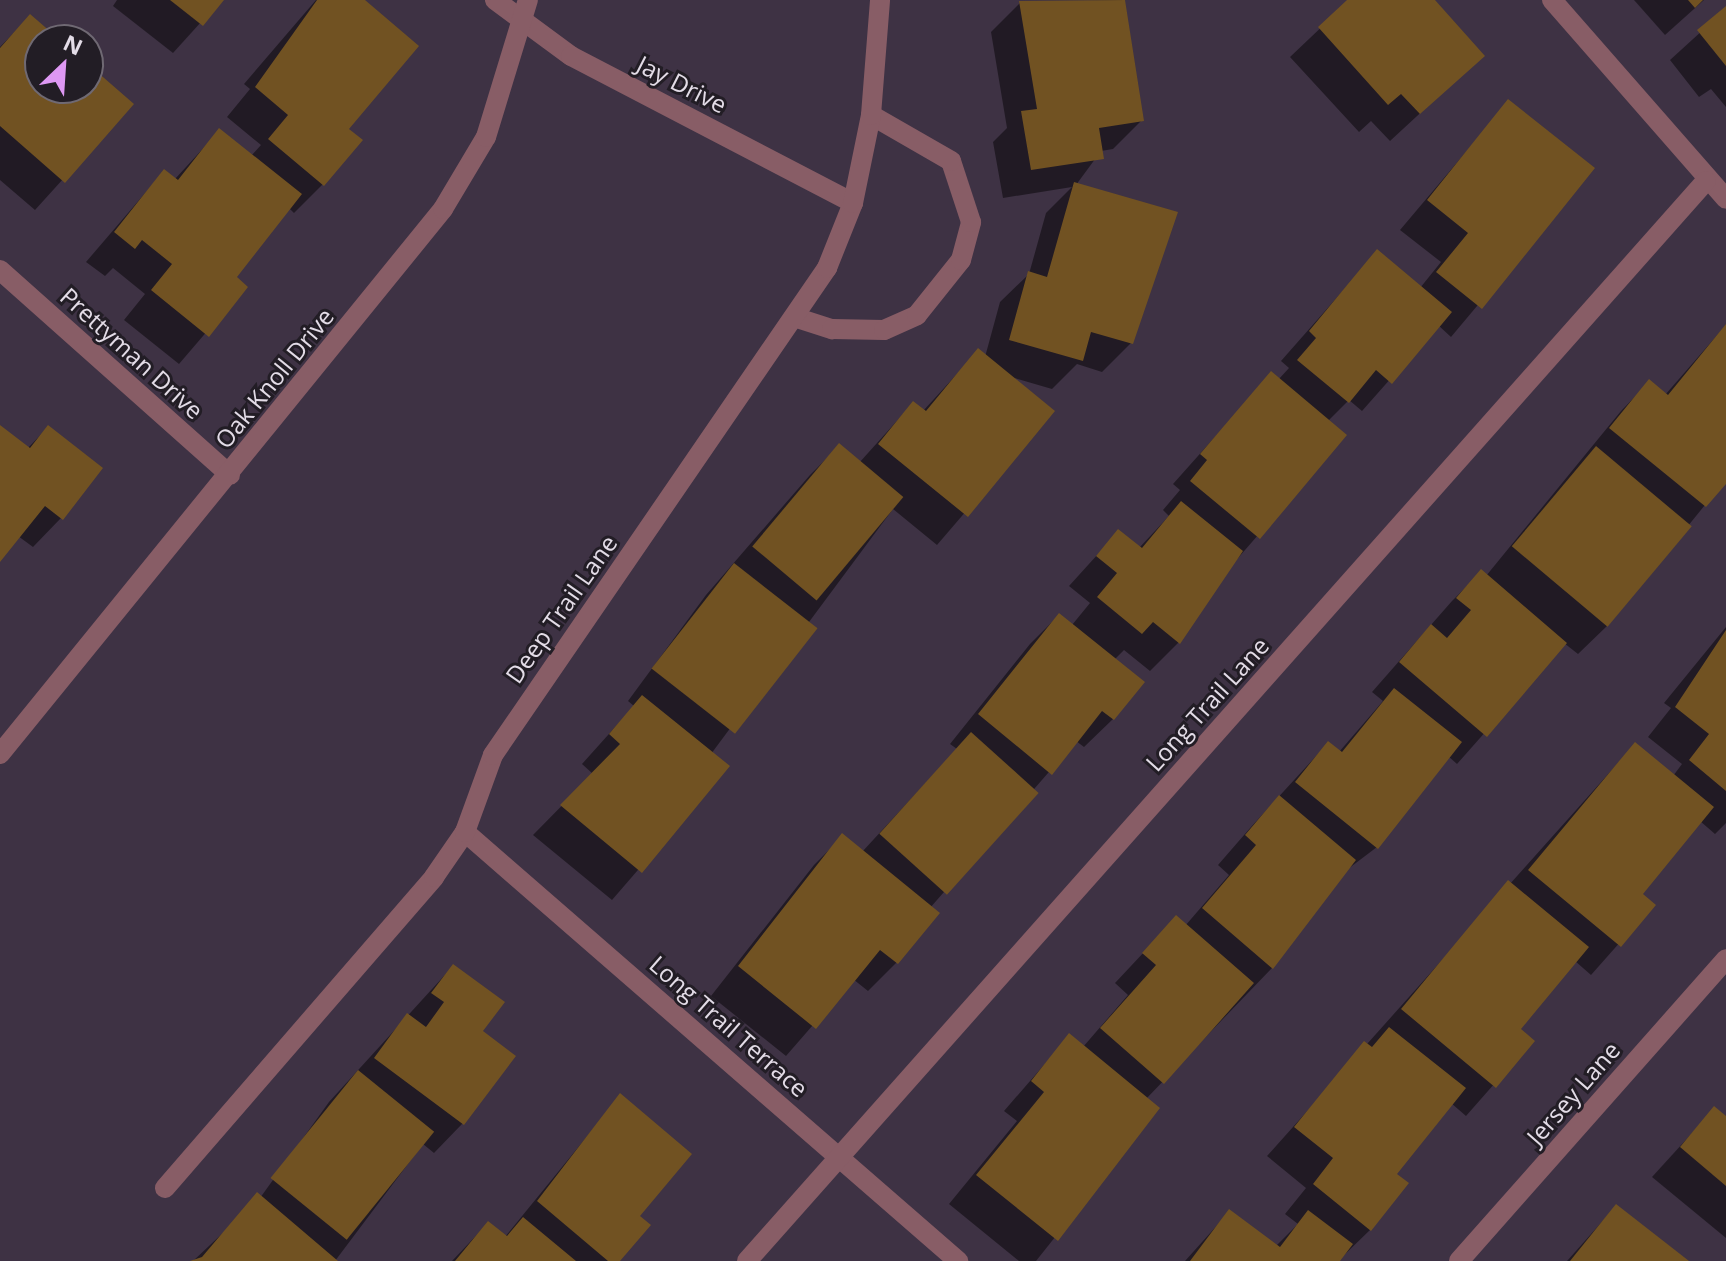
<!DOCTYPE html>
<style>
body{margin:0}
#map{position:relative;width:1726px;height:1261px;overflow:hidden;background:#3e3244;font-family:"Open Sans",sans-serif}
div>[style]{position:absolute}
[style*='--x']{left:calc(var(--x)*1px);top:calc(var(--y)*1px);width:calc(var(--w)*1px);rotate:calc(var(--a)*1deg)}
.shadow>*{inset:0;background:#0007}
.building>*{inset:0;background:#715222;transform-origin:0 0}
.service>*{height:20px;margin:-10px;padding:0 10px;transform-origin:10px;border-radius:10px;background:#885d66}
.minor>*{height:20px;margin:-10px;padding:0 10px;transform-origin:10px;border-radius:10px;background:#885d66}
.tertiary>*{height:20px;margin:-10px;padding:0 10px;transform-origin:10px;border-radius:10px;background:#885d66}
span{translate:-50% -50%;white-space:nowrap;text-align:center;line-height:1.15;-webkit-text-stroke:6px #221d25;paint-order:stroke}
.street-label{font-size:24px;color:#e3dce7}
.north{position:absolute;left:24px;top:24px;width:80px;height:80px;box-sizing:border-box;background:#221d25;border:2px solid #6f6973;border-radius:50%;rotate:25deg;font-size:22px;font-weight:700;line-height:32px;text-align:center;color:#e3dce7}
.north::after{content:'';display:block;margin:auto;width:28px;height:36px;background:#de98f3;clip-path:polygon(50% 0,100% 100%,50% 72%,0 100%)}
</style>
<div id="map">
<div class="shadow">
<i style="clip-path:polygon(117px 0,221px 0,173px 53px,113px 6px)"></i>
<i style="clip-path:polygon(316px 0,362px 0,323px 184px,294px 213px,289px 208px,234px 277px,245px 287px,179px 364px,124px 320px,145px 294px,113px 268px,105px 276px,86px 262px,164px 171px,175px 179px,219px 131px,251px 156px,261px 145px,227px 117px,250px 89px,244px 84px)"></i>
<i style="clip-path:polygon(1123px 0,1142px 120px,1113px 149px,1101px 151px,1076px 185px,1175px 213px,1131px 343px,1102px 372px,1077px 364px,1052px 389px,1011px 377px,1052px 411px,937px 545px,893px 509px,711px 754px,727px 767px,612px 900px,533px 835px,593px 774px,582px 764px,634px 706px,628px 701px,706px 595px,810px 475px,839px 446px,859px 463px,913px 403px,923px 411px,978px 351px,985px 357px,1000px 302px,1029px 274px,1046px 213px,1072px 187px,1003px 198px,993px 142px,1007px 128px,991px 32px,1020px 3px)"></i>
<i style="clip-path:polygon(1350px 0,1432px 0,1482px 56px,1390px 141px,1371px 121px,1359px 132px,1290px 57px)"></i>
<i style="clip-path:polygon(1634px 0,1704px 0,1665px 35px)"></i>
<i style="clip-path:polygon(1726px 9px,1726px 107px,1711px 89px,1699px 97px,1670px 60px)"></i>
<i style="clip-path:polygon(30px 16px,57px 40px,40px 40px,40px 88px,88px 88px,88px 67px,131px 104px,35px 210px,0 180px,0 47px)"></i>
<i style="clip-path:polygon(1509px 101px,1592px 169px,1451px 337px,1438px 325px,1362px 411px,1349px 400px,1328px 421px,1345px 435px,1232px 565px,1178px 643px,1150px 671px,1124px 650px,1114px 660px,1113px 719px,1084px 747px,1076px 741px,930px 908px,896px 963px,868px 991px,853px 979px,786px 1056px,711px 996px,814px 865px,843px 836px,862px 852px,957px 749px,950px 744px,1030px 644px,1059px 615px,1072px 625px,1090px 603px,1069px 586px,1118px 532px,1139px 548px,1169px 516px,1163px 510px,1180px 490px,1173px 484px,1271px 374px,1278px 380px,1289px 368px,1281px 361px,1377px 252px,1420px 288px,1441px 262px,1400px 230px)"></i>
<i style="clip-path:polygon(1726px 325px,1726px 479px,1607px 626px,1578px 654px,1564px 643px,1457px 764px,1448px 756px,1377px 847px,1344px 872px,1272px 968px,1146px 1099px,1158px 1108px,1036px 1261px,1019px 1261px,949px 1204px,1017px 1121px,1004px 1111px,1069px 1036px,1083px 1047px,1128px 995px,1115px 983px,1176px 918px,1185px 926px,1229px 875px,1218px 865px,1251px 827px,1328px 743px,1339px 752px,1383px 701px,1372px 692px,1452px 601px,1481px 572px,1486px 576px,1621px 411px,1649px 382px,1665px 395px)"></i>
<i style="clip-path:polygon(0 427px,27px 449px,48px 427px,61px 518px,33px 547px,18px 536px,0 559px)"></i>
<i style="clip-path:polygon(1726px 627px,1726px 823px,1715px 834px,1700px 821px,1640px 894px,1653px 905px,1591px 975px,1575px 961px,1518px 1029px,1532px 1041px,1466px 1116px,1451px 1103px,1394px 1174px,1370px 1230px,1338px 1261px,1185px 1261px,1229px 1212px,1276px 1246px,1298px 1224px,1285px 1214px,1306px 1188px,1267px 1156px,1635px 744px,1673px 776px,1682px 764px,1648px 737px,1671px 708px,1664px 703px)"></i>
<i style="clip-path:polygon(453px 966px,480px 1031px,513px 1056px,462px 1124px,434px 1153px,423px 1144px,335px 1261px,193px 1261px,260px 1198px,329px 1102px)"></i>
<i style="clip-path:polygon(620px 1096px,637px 1216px,618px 1261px,452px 1261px,488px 1223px,505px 1237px)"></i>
<i style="clip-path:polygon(1714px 1109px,1726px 1119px,1726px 1238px,1652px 1177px)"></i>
<i style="clip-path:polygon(1616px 1206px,1685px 1261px,1567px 1261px)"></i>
</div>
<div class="building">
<i style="clip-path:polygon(170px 0,224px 0,203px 26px)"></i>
<i style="clip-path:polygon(317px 0,365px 0,419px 46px,349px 129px,363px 140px,324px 186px,268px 139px,288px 115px,255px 87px)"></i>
<i style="clip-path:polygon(1125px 0,1144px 121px,1099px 128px,1104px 159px,1031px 170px,1021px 111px,1037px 109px,1019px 1px)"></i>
<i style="clip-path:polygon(1347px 0,1435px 0,1485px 56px,1420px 114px,1401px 94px,1388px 105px,1318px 27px)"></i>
<i style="clip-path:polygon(1688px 0,1703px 0,1695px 8px)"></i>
<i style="clip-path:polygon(1726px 6px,1726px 66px,1697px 30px)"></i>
<i style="clip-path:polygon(30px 14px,60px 40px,40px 40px,40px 88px,88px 88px,88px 64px,134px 104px,65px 183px,0 126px,0 48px)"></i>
<i style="clip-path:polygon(1508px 99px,1595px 168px,1482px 309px,1436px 272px,1468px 233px,1427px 200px)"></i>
<i style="clip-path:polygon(219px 128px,302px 194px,237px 277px,248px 287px,209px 337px,151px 290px,172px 264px,142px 240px,135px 249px,114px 232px,164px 169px,178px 180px)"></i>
<i style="clip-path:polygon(1074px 182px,1178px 212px,1133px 344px,1091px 332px,1083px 361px,1009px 340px,1028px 271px,1047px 277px)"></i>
<i style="clip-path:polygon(1377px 249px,1452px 312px,1392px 384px,1376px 370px,1349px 403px,1297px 360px,1316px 338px,1309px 331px)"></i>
<i style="clip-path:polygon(1726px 324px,1726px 484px,1706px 507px,1609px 428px,1649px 379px,1668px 395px)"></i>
<i style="clip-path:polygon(978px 348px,1055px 411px,968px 517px,878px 444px,913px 401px,926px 411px)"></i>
<i style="clip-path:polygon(1271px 371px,1347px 435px,1260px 539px,1190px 481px,1207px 460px,1200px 454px)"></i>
<i style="clip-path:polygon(0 425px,30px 448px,48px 425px,103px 468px,63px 520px,45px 506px,0 562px)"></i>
<i style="left:839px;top:443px;width:84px;height:135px;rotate:40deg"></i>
<i style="left:1596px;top:446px;width:125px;height:131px;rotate:40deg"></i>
<i style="clip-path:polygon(1181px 501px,1243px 551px,1180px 644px,1153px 622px,1142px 634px,1097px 597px,1117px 573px,1096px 556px,1118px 529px,1142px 548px)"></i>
<i style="left:734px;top:563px;width:106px;height:134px;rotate:38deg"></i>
<i style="clip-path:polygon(1481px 569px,1567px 643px,1487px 737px,1399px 662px,1431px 624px,1447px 638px,1471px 610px,1456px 598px)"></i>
<i style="clip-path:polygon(1059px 613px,1145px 682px,1114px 720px,1102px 711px,1052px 775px,978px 714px)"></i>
<i style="clip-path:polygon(1726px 630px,1726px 791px,1689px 760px,1709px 734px,1675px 707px)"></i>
<i style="clip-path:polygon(1394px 688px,1462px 742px,1378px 849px,1295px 782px,1328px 741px,1342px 752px)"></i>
<i style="clip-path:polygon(642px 695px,730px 766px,642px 873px,560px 805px,620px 744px,609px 734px)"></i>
<i style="left:971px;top:732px;width:91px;height:137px;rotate:42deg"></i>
<i style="clip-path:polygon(1635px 742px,1714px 807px,1643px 894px,1656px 905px,1621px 947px,1528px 870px)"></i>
<i style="clip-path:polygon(1279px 795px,1356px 860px,1273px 969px,1202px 908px,1256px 845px,1245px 835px)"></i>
<i style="clip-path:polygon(842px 833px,940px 913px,898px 964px,880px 950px,816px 1029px,738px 966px)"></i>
<i style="clip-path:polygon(1508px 880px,1589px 947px,1521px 1029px,1535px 1041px,1496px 1088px,1401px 1009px)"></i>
<i style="clip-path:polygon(1176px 915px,1254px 983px,1164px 1084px,1100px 1028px,1156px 965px,1142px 953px)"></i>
<i style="clip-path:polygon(453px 964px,505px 1002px,483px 1031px,516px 1056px,464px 1125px,374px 1058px,407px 1013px,426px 1027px,444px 1002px,431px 993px)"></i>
<i style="clip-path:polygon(1389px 1027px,1466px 1088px,1397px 1174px,1409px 1183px,1371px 1231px,1313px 1184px,1333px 1158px,1294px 1127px,1364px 1041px,1372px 1047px)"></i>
<i style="clip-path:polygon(1069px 1033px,1160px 1108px,1058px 1241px,976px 1175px,1044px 1092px,1031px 1081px)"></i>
<i style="left:358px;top:1070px;width:98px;height:139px;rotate:39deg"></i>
<i style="clip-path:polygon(620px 1093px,692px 1154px,640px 1216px,651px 1225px,620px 1261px,608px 1261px,537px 1201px)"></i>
<i style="clip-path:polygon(1714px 1106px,1726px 1116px,1726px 1186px,1680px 1147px)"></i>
<i style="clip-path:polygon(257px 1192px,338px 1261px,190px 1261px,202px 1257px)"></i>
<i style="clip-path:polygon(1616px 1204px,1689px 1261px,1570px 1261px)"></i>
<i style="clip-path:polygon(1229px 1209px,1280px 1247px,1308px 1210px,1353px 1244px,1340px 1261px,1190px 1261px)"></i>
<i style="clip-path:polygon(523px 1217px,576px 1261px,455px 1261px,488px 1221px,507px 1236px)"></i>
</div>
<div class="service">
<i style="--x:794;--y:317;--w:40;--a:18"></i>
<i style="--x:832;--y:329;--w:52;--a:1.1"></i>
<i style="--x:884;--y:330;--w:36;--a:-24"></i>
<i style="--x:917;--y:315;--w:70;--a:-51.3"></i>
<i style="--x:961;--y:260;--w:39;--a:-75"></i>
<i style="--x:971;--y:222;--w:64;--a:-108.2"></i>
<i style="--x:951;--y:161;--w:92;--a:-150.1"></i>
</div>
<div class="minor">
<i style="--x:495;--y:0;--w:94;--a:36.4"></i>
<i style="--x:571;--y:56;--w:318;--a:27.5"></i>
<i style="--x:1552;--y:0;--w:264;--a:48.8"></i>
<i style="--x:0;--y:270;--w:308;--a:41.7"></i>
<i style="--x:465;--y:832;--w:654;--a:41.03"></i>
<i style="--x:165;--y:1188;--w:411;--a:-49.1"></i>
<i style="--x:434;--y:877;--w:55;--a:-55.4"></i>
<i style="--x:465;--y:832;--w:82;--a:-70"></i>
<i style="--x:493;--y:755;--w:591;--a:-55.56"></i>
<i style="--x:827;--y:268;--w:70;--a:-68.2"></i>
<i style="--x:853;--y:203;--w:90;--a:-78.4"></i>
<i style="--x:871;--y:115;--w:115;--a:-85.5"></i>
<i style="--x:747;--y:1261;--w:1444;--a:-48.4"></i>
<i style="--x:1459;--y:1261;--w:403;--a:-48.5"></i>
</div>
<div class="tertiary">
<i style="--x:0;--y:754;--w:702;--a:-50.89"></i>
<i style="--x:443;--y:209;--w:84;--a:-59.2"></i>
<i style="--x:486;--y:137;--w:143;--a:-73"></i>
</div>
<div class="street-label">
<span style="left:682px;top:84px;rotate:27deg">Jay Drive</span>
<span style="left:132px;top:353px;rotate:42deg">Prettyman Drive</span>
<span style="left:274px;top:378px;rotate:-51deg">Oak Knoll Drive</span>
<span style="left:561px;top:609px;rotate:-55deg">Deep Trail Lane</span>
<span style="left:1207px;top:704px;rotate:-48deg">Long Trail Lane</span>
<span style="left:729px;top:1026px;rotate:41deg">Long Trail Terrace</span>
<span style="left:1573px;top:1093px;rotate:-49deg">Jersey Lane</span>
</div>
<div class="north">N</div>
</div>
